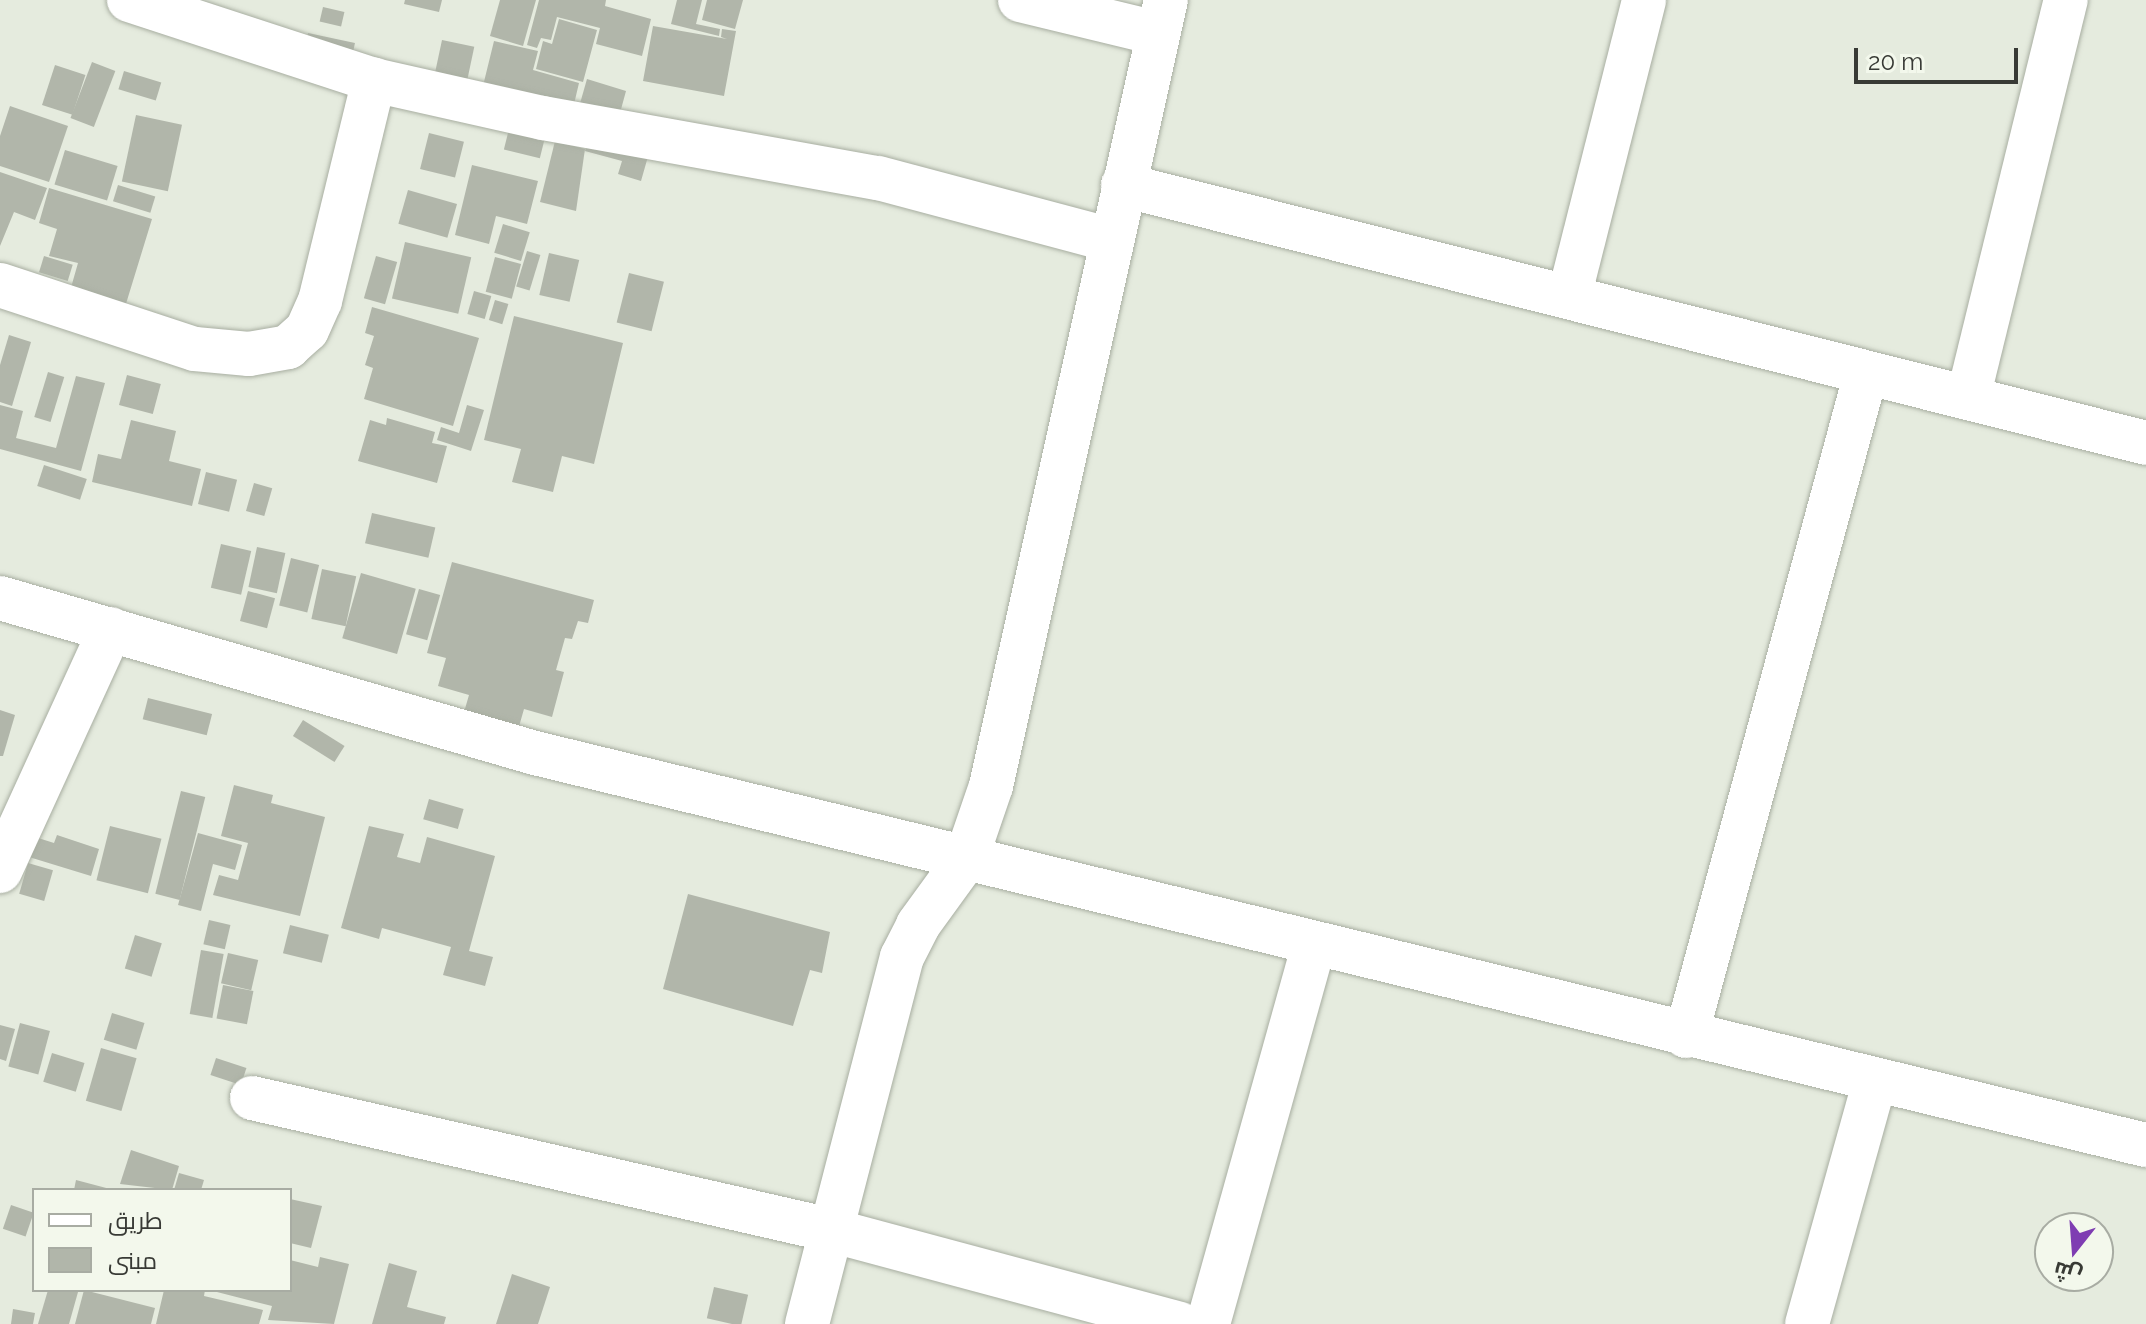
<!DOCTYPE html>
<meta charset="utf-8">
<style>
body{margin:0}
#map{position:relative;width:2146px;height:1324px;overflow:hidden;background:#e5ebde;font-family:Raleway,Cairo,sans-serif}
div>[style]{position:absolute}
[style*='--x']{left:calc(var(--x)*1px);top:calc(var(--y)*1px);width:calc(var(--w)*1px);rotate:calc(var(--a)*1deg)}
.building>*{inset:0;background:#b1b6aa;transform-origin:0 0}
.roads{filter:drop-shadow(0 0 2px #a8aea1) drop-shadow(0 0 2px #a8aea1)}
.minor>*{height:44px;margin:-22px;padding:0 22px;transform-origin:22px;border-radius:22px;background:#fff}
span{translate:-50% -50%;white-space:nowrap;text-align:center;line-height:1.15;-webkit-text-stroke:7px #f3f8ec;paint-order:stroke}
.legend{position:absolute;left:32px;top:1188px;width:260px;height:104px;box-sizing:border-box;background:#f3f8ec;border:2px solid #a8aca3;margin:0;padding:10px 14px;list-style:none;font-size:24px;color:#383a35}
.legend li{display:flex;align-items:center;gap:16px;height:40px}
.legend b{width:40px;border:2px solid #a8aca3}
.north{position:absolute;left:2034px;top:1212px;width:80px;height:80px;box-sizing:border-box;background:#f3f8ec;border:2px solid #a8aca3;border-radius:50%;rotate:197deg;font-size:22px;font-weight:700;line-height:32px;text-align:center;color:#383a35}
.north::after{content:'';display:block;margin:auto;width:28px;height:36px;background:#7e3db2;clip-path:polygon(50% 0,100% 100%,50% 72%,0 100%)}
.scale{position:absolute;left:1854px;top:48px;width:164px;height:36px;box-sizing:border-box;border:4px solid #383a35;border-top:0;padding-left:10px;font-size:24px;line-height:28px;white-space:nowrap;color:#383a35;-webkit-text-stroke:6px #f3f8ec;paint-order:stroke}
</style>
<div id="map">
<div class="building">
<i style="clip-path:polygon(405px 0,442px 0,439px 12px,404px 4px)"></i>
<i style="clip-path:polygon(500px 0,536px 0,523px 46px,490px 36px)"></i>
<i style="clip-path:polygon(539px 0,606px 0,605px 6px,651px 19px,642px 56px,596px 44px,600px 28px,557px 17px,551px 40px,541px 38px,537px 48px,527px 45px)"></i>
<i style="clip-path:polygon(677px 0,702px 0,696px 24px,720px 29px,719px 36px,671px 24px)"></i>
<i style="clip-path:polygon(707px 0,743px 0,735px 29px,702px 20px)"></i>
<i style="left:323px;top:7px;width:22px;height:15px;rotate:13deg"></i>
<i style="clip-path:polygon(559px 19px,597px 30px,583px 82px,536px 69px,543px 41px,552px 44px)"></i>
<i style="clip-path:polygon(653px 26px,727px 39px,721px 37px,722px 29px,736px 31px,724px 96px,643px 81px)"></i>
<i style="left:308px;top:33px;width:48px;height:21px;rotate:12deg"></i>
<i style="left:442px;top:40px;width:33px;height:33px;rotate:12deg"></i>
<i style="clip-path:polygon(494px 41px,538px 51px,533px 70px,579px 83px,570px 121px,480px 98px)"></i>
<i style="left:92px;top:62px;width:25px;height:60px;rotate:21deg"></i>
<i style="left:55px;top:65px;width:32px;height:42px;rotate:18deg"></i>
<i style="left:124px;top:71px;width:39px;height:19px;rotate:17deg"></i>
<i style="clip-path:polygon(587px 79px,626px 91px,617px 124px,579px 107px)"></i>
<i style="clip-path:polygon(10px 106px,68px 126px,49px 182px,0 166px,0 136px)"></i>
<i style="left:136px;top:115px;width:47px;height:68px;rotate:12deg"></i>
<i style="left:509px;top:129px;width:37px;height:21px;rotate:14deg"></i>
<i style="clip-path:polygon(592px 129px,651px 146px,641px 181px,618px 174px,622px 161px,585px 151px)"></i>
<i style="left:429px;top:133px;width:36px;height:37px;rotate:14deg"></i>
<i style="clip-path:polygon(555px 141px,585px 149px,576px 211px,540px 202px)"></i>
<i style="left:65px;top:150px;width:55px;height:36px;rotate:17deg"></i>
<i style="clip-path:polygon(472px 165px,538px 181px,527px 224px,496px 216px,489px 244px,455px 235px)"></i>
<i style="clip-path:polygon(0 172px,47px 188px,35px 220px,14px 212px,0 246px)"></i>
<i style="left:118px;top:185px;width:39px;height:17px;rotate:17deg"></i>
<i style="clip-path:polygon(49px 188px,152px 219px,125px 307px,70px 291px,78px 263px,49px 256px,57px 229px,39px 223px)"></i>
<i style="left:408px;top:190px;width:51px;height:35px;rotate:16deg"></i>
<i style="left:503px;top:224px;width:28px;height:30px;rotate:17deg"></i>
<i style="left:405px;top:242px;width:68px;height:58px;rotate:13deg"></i>
<i style="left:527px;top:251px;width:14px;height:37px;rotate:17deg"></i>
<i style="left:549px;top:253px;width:31px;height:43px;rotate:13deg"></i>
<i style="left:44px;top:256px;width:30px;height:17px;rotate:17deg"></i>
<i style="left:376px;top:256px;width:22px;height:44px;rotate:16deg"></i>
<i style="left:495px;top:257px;width:27px;height:36px;rotate:15deg"></i>
<i style="left:629px;top:273px;width:36px;height:51px;rotate:14deg"></i>
<i style="left:474px;top:291px;width:18px;height:24px;rotate:16deg"></i>
<i style="left:495px;top:300px;width:14px;height:21px;rotate:17deg"></i>
<i style="clip-path:polygon(372px 307px,479px 338px,453px 426px,364px 399px,373px 368px,365px 365px,374px 336px,365px 333px)"></i>
<i style="clip-path:polygon(514px 316px,623px 343px,594px 464px,562px 456px,553px 492px,512px 482px,521px 449px,484px 440px)"></i>
<i style="clip-path:polygon(9px 335px,31px 342px,12px 406px,0 402px,0 365px)"></i>
<i style="left:48px;top:372px;width:17px;height:47px;rotate:17deg"></i>
<i style="left:127px;top:375px;width:35px;height:31px;rotate:15deg"></i>
<i style="clip-path:polygon(76px 376px,105px 383px,81px 471px,0 449px,0 405px,23px 411px,16px 438px,56px 448px)"></i>
<i style="clip-path:polygon(467px 405px,484px 410px,471px 451px,437px 440px,441px 427px,459px 433px)"></i>
<i style="clip-path:polygon(387px 418px,435px 432px,432px 443px,447px 446px,437px 483px,358px 461px,370px 420px,386px 425px)"></i>
<i style="clip-path:polygon(131px 420px,176px 431px,169px 461px,201px 469px,192px 506px,92px 482px,98px 454px,121px 459px)"></i>
<i style="left:44px;top:465px;width:45px;height:22px;rotate:18deg"></i>
<i style="left:206px;top:472px;width:32px;height:33px;rotate:14deg"></i>
<i style="left:254px;top:483px;width:19px;height:29px;rotate:16deg"></i>
<i style="left:372px;top:513px;width:65px;height:31px;rotate:13deg"></i>
<i style="left:221px;top:544px;width:31px;height:45px;rotate:13deg"></i>
<i style="left:257px;top:547px;width:29px;height:41px;rotate:12deg"></i>
<i style="left:291px;top:558px;width:29px;height:49px;rotate:14deg"></i>
<i style="clip-path:polygon(452px 562px,594px 600px,588px 623px,578px 621px,572px 639px,565px 638px,556px 670px,564px 672px,552px 717px,524px 709px,514px 744px,462px 719px,469px 695px,438px 686px,446px 658px,427px 653px)"></i>
<i style="left:322px;top:569px;width:35px;height:51px;rotate:12deg"></i>
<i style="left:361px;top:573px;width:57px;height:68px;rotate:16deg"></i>
<i style="left:419px;top:589px;width:22px;height:47px;rotate:16deg"></i>
<i style="left:248px;top:591px;width:28px;height:31px;rotate:15deg"></i>
<i style="left:148px;top:698px;width:66px;height:22px;rotate:14deg"></i>
<i style="clip-path:polygon(0 710px,15px 715px,3px 756px,0 756px)"></i>
<i style="left:303px;top:720px;width:49px;height:19px;rotate:32deg"></i>
<i style="clip-path:polygon(234px 785px,273px 795px,271px 803px,325px 817px,300px 916px,213px 895px,219px 875px,238px 880px,248px 843px,221px 836px)"></i>
<i style="left:181px;top:791px;width:25px;height:106px;rotate:14deg"></i>
<i style="left:429px;top:799px;width:36px;height:21px;rotate:16deg"></i>
<i style="left:110px;top:826px;width:53px;height:56px;rotate:14deg"></i>
<i style="clip-path:polygon(369px 826px,404px 834px,397px 857px,420px 863px,427px 837px,495px 856px,469px 951px,493px 957px,485px 986px,443px 975px,451px 947px,382px 928px,379px 939px,341px 928px)"></i>
<i style="clip-path:polygon(198px 833px,242px 845px,235px 870px,213px 864px,201px 911px,178px 905px)"></i>
<i style="clip-path:polygon(57px 835px,99px 849px,91px 876px,29px 857px,35px 837px,54px 843px)"></i>
<i style="left:28px;top:863px;width:26px;height:32px;rotate:16deg"></i>
<i style="clip-path:polygon(688px 894px,830px 932px,822px 973px,810px 970px,793px 1026px,663px 989px)"></i>
<i style="left:209px;top:920px;width:22px;height:25px;rotate:13deg"></i>
<i style="left:290px;top:925px;width:40px;height:29px;rotate:14deg"></i>
<i style="left:135px;top:935px;width:28px;height:35px;rotate:17deg"></i>
<i style="left:201px;top:950px;width:23px;height:65px;rotate:10deg"></i>
<i style="left:228px;top:953px;width:31px;height:31px;rotate:13deg"></i>
<i style="left:223px;top:985px;width:31px;height:34px;rotate:11deg"></i>
<i style="left:112px;top:1013px;width:34px;height:28px;rotate:17deg"></i>
<i style="left:20px;top:1023px;width:31px;height:45px;rotate:15deg"></i>
<i style="clip-path:polygon(0 1025px,15px 1029px,6px 1061px,0 1059px)"></i>
<i style="left:101px;top:1048px;width:37px;height:55px;rotate:16deg"></i>
<i style="left:52px;top:1053px;width:34px;height:30px;rotate:17deg"></i>
<i style="left:216px;top:1058px;width:32px;height:18px;rotate:18deg"></i>
<i style="clip-path:polygon(131px 1150px,179px 1166px,172px 1190px,120px 1184px)"></i>
<i style="clip-path:polygon(179px 1173px,204px 1180px,201px 1190px,174px 1190px)"></i>
<i style="clip-path:polygon(76px 1180px,110px 1189px,109px 1190px,74px 1190px)"></i>
<i style="clip-path:polygon(290px 1199px,322px 1206px,311px 1248px,290px 1243px)"></i>
<i style="left:11px;top:1205px;width:24px;height:25px;rotate:19deg"></i>
<i style="clip-path:polygon(320px 1257px,349px 1264px,334px 1324px,268px 1320px,272px 1306px,213px 1291px,290px 1290px,290px 1260px,318px 1267px)"></i>
<i style="clip-path:polygon(389px 1263px,417px 1271px,407px 1307px,446px 1317px,444px 1324px,372px 1324px)"></i>
<i style="clip-path:polygon(512px 1274px,550px 1287px,538px 1324px,496px 1324px)"></i>
<i style="left:714px;top:1287px;width:35px;height:32px;rotate:13deg"></i>
<i style="clip-path:polygon(48px 1290px,78px 1292px,69px 1324px,38px 1324px)"></i>
<i style="clip-path:polygon(84px 1290px,155px 1308px,151px 1324px,75px 1324px)"></i>
<i style="clip-path:polygon(164px 1290px,205px 1290px,204px 1296px,263px 1310px,259px 1324px,156px 1324px)"></i>
<i style="clip-path:polygon(13px 1309px,35px 1313px,33px 1324px,11px 1324px)"></i>
</div>
<div class="roads">
<div class="minor">
<i style="--x:129;--y:0;--w:258;--a:18.1"></i>
<i style="--x:374;--y:80;--w:173;--a:12.7"></i>
<i style="--x:543;--y:118;--w:340;--a:10.2"></i>
<i style="--x:878;--y:178;--w:241;--a:14.9"></i>
<i style="--x:1020;--y:0;--w:140;--a:13.6"></i>
<i style="--x:1123;--y:185;--w:1055;--a:14.15"></i>
<i style="--x:0;--y:285;--w:205;--a:18.2"></i>
<i style="--x:195;--y:349;--w:54;--a:5.3"></i>
<i style="--x:249;--y:354;--w:40;--a:-10"></i>
<i style="--x:288;--y:347;--w:25;--a:-42"></i>
<i style="--x:307;--y:330;--w:32;--a:-66"></i>
<i style="--x:320;--y:301;--w:228;--a:-76.3"></i>
<i style="--x:1569;--y:297;--w:306;--a:-75.8"></i>
<i style="--x:1968;--y:398;--w:410;--a:-76.2"></i>
<i style="--x:0;--y:598;--w:557;--a:16.16"></i>
<i style="--x:535;--y:753;--w:1658;--a:13.68"></i>
<i style="--x:0;--y:871;--w:266;--a:-65.4"></i>
<i style="--x:1686;--y:1036;--w:687;--a:-74.81"></i>
<i style="--x:252;--y:1098;--w:593;--a:12.86"></i>
<i style="--x:830;--y:1230;--w:362;--a:15"></i>
<i style="--x:807;--y:1324;--w:379;--a:-75.5"></i>
<i style="--x:902;--y:957;--w:36;--a:-63"></i>
<i style="--x:918;--y:925;--w:82;--a:-54"></i>
<i style="--x:966;--y:859;--w:77;--a:-71.1"></i>
<i style="--x:991;--y:786;--w:805;--a:-77.45"></i>
<i style="--x:1208;--y:1324;--w:395;--a:-74.4"></i>
<i style="--x:1807;--y:1324;--w:252;--a:-74.4"></i>
</div>
</div>
<ul class="legend">
<li><b style="height:10px;background:#fff"></b>طريق</li>
<li><b style="height:22px;background:#b1b6aa"></b>مبنى</li>
</ul>
<div class="north">ش</div>
<div class="scale">20 m</div>
</div>
